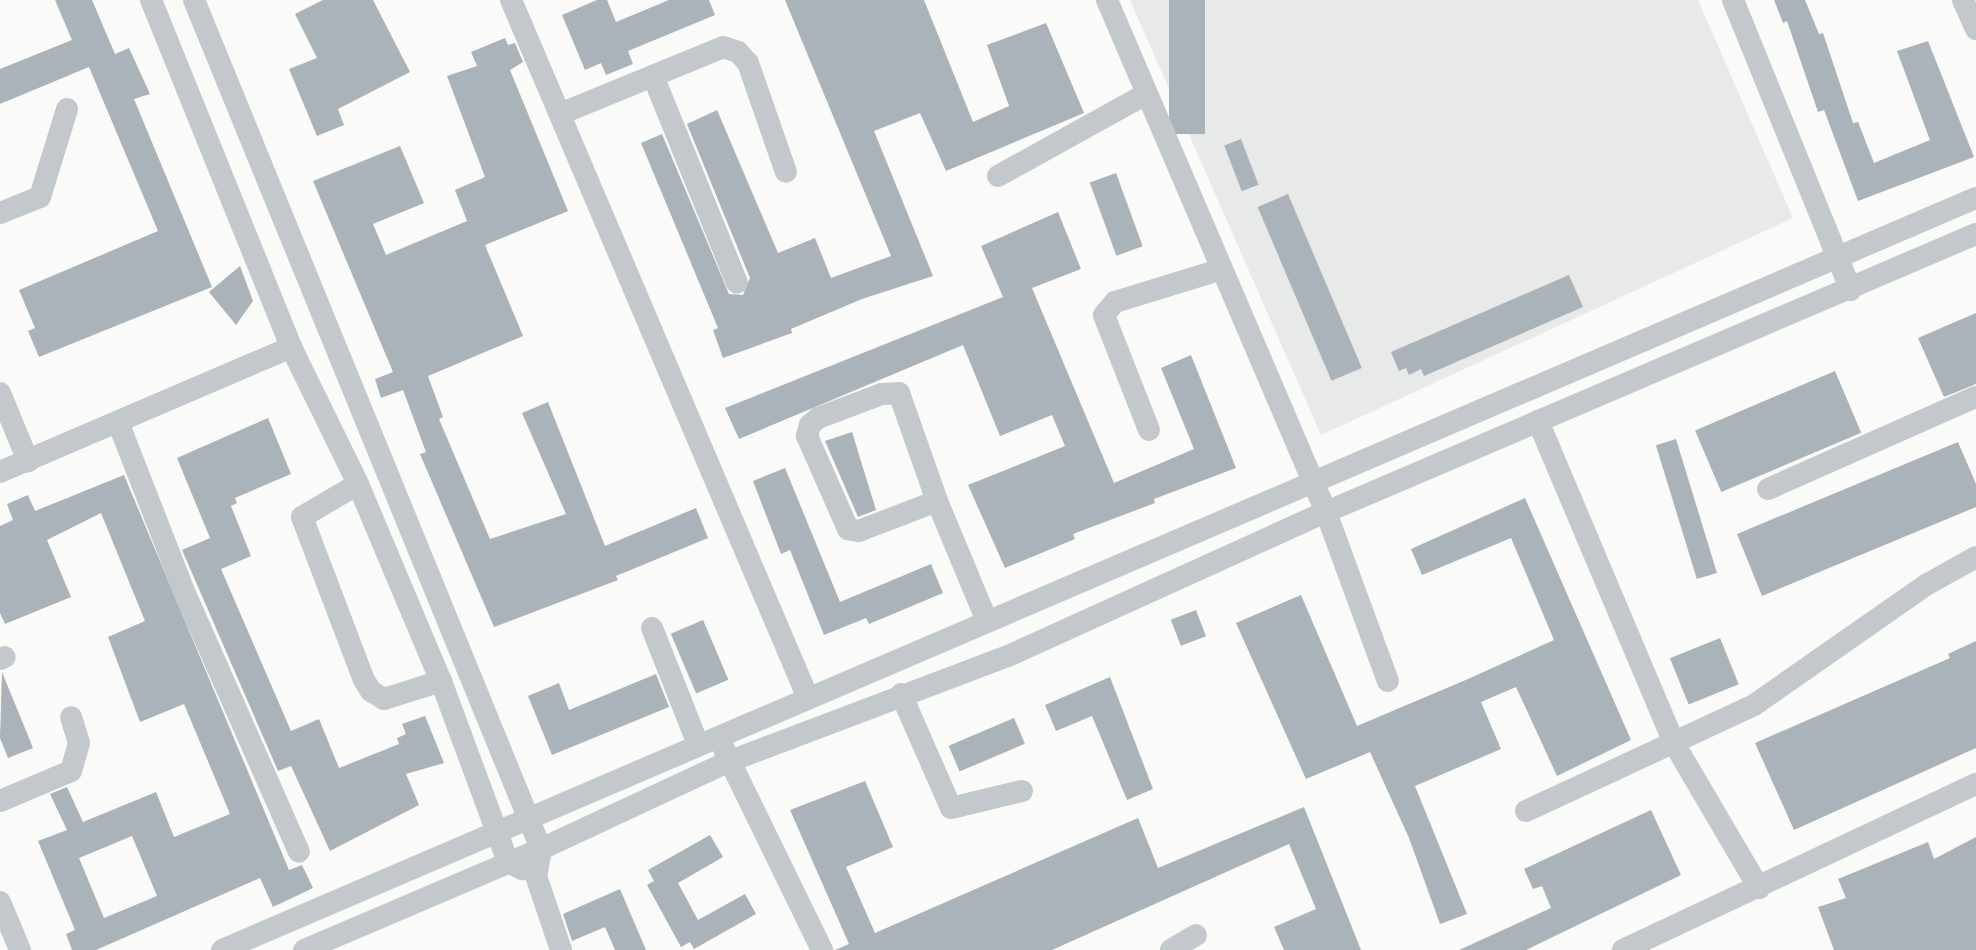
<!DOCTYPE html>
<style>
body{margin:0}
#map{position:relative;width:1976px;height:950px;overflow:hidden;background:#fafaf8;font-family:Quicksand,sans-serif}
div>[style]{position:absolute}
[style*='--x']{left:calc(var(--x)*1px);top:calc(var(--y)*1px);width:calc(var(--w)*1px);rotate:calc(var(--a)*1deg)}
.built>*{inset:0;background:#e8e9e9}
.building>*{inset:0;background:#aab3b9;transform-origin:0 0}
.minor>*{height:22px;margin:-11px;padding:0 11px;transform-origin:11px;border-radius:11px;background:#c3c8cc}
span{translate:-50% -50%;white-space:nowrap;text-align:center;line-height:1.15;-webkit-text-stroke:6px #fff;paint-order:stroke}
</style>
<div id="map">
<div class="built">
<i style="clip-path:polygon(1130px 0,1698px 0,1793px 218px,1321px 435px)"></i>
</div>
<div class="building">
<i style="clip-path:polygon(55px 0,92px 0,115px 54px,129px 48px,150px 94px,134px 99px,212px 287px,39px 357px,28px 331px,35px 328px,19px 290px,158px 231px,89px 67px,0 104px,0 69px,72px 40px)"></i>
<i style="clip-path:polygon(323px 0,373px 0,410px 72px,338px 109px,344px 125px,317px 136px,289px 69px,317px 58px,295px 14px)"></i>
<i style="clip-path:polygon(597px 0,607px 0,616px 22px,669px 0,709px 0,715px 15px,628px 51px,633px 64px,606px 75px,601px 63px,585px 70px,562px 15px)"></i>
<i style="clip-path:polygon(785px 0,924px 0,973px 122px,1009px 106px,987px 45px,1046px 23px,1084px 113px,946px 171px,920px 113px,874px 131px,933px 276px,862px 299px,791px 329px,792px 333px,723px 358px,713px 330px,718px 328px,641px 143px,662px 134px,729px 294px,743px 295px,750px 278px,687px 124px,717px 110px,778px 253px,815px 238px,831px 278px,891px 256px)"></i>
<i style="left:1169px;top:0;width:36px;height:134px"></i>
<i style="clip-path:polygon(1774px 0,1805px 0,1819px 34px,1823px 33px,1853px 123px,1858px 122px,1874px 163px,1930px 140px,1897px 51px,1928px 41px,1974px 157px,1858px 201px,1824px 110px,1818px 112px,1787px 21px,1783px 23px)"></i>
<i style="clip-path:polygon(505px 38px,508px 45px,515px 43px,523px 62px,510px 70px,568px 211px,485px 245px,523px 336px,428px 376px,443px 417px,439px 419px,490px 539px,566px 514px,522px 413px,548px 402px,605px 546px,696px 508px,708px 538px,616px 576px,618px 580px,494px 627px,420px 454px,426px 452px,403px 390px,381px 398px,375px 379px,393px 372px,313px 181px,400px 146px,424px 203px,373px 224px,386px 255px,467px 221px,455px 190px,485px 177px,447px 76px,477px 66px,471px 52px)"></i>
<i style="left:1241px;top:139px;width:49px;height:18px;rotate:69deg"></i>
<i style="left:1116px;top:173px;width:78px;height:28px;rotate:70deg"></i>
<i style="left:1288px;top:194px;width:189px;height:33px;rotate:67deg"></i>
<i style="clip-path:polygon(1058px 212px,1081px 269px,1032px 288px,1114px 483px,1194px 449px,1161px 368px,1191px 355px,1236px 468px,1154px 499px,1155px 503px,1073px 534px,1075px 539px,1005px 568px,968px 485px,1065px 446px,1052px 415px,1000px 436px,963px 345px,739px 439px,725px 408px,1003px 297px,981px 246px)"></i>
<i style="clip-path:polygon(240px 266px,253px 301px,236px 325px,209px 292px)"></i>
<i style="clip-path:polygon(1569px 275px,1583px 307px,1424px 376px,1421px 369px,1409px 375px,1406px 368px,1399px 371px,1391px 352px)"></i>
<i style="clip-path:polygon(1976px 313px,1976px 384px,1944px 397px,1918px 338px)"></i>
<i style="left:1835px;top:371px;width:67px;height:152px;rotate:67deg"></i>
<i style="clip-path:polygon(268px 418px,291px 474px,235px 498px,237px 503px,231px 506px,251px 556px,221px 569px,291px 731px,319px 719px,339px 768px,399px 744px,397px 738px,406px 734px,402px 724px,425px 716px,444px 763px,406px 774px,419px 805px,330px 851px,291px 766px,278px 771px,182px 550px,210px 538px,177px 458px)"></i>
<i style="clip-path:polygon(852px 432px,876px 510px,858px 517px,825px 441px)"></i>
<i style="left:1676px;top:439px;width:140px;height:21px;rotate:73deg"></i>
<i style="clip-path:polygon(1958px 442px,1976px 484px,1976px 507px,1762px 596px,1737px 534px)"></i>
<i style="clip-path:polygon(785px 468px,840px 602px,931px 564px,943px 593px,869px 624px,866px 618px,824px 635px,790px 550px,781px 554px,753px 481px)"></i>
<i style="clip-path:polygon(evenodd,124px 475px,289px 870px,302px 865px,313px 888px,273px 907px,260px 878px,96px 950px,72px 950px,66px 934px,75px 930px,38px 841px,67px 830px,50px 794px,67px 787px,83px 822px,156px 792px,174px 837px,230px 814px,184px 704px,140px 722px,108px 637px,145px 621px,101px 513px,47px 540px,71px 597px,5px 624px,0 613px,0 526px,13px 520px,7px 504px,28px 495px,35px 511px,124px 475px,132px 836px,157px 896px,104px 918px,79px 858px,132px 836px)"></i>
<i style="clip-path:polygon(1525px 498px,1631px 740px,1557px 776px,1516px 687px,1481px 702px,1501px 749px,1415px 786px,1467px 914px,1440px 924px,1409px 838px,1370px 752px,1306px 779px,1236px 623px,1301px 595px,1357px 726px,1468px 679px,1554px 640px,1511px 538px,1422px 575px,1411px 549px)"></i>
<i style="left:1196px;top:610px;width:28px;height:27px;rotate:69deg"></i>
<i style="left:703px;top:620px;width:65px;height:35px;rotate:67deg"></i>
<i style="left:1720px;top:638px;width:50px;height:54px;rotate:68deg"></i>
<i style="clip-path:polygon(1976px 641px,1976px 748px,1794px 830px,1755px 743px,1950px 658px,1948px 654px)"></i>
<i style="clip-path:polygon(2px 672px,33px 748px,8px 758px,0 738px)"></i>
<i style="clip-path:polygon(656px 674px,669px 707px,552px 755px,528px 696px,559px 683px,569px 710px)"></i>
<i style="clip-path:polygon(1110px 677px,1153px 789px,1127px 800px,1092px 716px,1056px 731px,1045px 705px)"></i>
<i style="left:1014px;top:718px;width:28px;height:71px;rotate:67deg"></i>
<i style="clip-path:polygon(865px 781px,893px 847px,846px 867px,875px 933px,1138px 818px,1158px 868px,1304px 807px,1361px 950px,1284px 950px,1274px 927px,1316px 909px,1289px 844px,1052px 950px,835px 950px,849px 944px,790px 810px)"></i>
<i style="clip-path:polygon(1651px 810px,1681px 875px,1526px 950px,1459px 950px,1551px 908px,1542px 886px,1533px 889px,1524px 869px)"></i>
<i style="clip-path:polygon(710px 835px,723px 857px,678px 883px,698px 920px,745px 894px,756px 914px,694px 949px,690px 942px,681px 947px,647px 885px,654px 881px,648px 870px)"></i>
<i style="clip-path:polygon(1976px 837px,1976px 950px,1834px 950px,1818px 907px,1846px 898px,1838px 879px,1928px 842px,1934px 859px)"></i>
<i style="clip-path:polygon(620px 889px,646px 950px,615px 950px,605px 927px,572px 941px,563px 914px)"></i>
</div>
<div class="minor">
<i style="--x:151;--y:0;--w:374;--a:68"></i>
<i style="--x:291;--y:347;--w:153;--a:63.9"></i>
<i style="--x:358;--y:484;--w:214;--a:67.2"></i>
<i style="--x:441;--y:681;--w:193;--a:69.7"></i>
<i style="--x:508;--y:862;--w:16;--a:27"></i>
<i style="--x:194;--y:0;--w:917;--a:67.77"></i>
<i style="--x:541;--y:849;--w:27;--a:100"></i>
<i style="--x:536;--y:876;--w:78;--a:71.3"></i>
<i style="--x:511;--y:0;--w:759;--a:66.95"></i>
<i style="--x:1107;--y:0;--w:557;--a:66.84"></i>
<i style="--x:1326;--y:512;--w:180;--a:69.9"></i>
<i style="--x:1733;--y:0;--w:313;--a:67.9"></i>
<i style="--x:1963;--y:0;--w:32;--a:66"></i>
<i style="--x:653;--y:76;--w:223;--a:67.9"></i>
<i style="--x:560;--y:114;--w:176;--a:-22.3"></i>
<i style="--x:723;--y:47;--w:16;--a:18"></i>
<i style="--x:738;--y:52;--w:15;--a:48"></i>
<i style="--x:748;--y:63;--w:115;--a:70.8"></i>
<i style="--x:998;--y:176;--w:169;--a:-29"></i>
<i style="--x:0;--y:213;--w:43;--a:-21.8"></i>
<i style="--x:40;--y:197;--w:92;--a:-72.9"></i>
<i style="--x:0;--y:393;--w:74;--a:67.6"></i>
<i style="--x:899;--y:393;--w:114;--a:70.6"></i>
<i style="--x:937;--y:501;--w:84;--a:159"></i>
<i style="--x:859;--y:531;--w:11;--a:-170"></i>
<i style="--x:848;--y:529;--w:102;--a:-113.8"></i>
<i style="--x:807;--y:436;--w:11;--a:-75"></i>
<i style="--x:810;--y:425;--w:11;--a:-41"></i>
<i style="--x:818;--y:418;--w:68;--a:-20.6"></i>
<i style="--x:882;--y:394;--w:17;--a:-3"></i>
<i style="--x:1538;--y:421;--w:352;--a:67.1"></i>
<i style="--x:1675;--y:745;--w:166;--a:59.6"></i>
<i style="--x:118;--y:422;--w:179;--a:68.7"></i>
<i style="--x:183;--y:589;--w:287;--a:66.2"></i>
<i style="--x:1149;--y:430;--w:123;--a:-111.4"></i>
<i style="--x:1104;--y:315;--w:17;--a:-50"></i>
<i style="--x:1115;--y:302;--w:109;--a:-17.1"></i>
<i style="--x:0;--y:472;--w:317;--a:-23.2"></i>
<i style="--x:358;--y:484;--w:65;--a:149.5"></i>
<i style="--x:302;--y:517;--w:174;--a:69.2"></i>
<i style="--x:364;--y:680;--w:13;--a:58"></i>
<i style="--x:371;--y:691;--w:15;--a:32"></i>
<i style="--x:384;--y:699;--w:60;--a:-17.5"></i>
<i style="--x:1768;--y:489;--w:227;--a:-23.9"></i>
<i style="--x:937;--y:501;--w:130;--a:67.4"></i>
<i style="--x:652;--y:628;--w:125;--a:68.4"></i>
<i style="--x:0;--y:659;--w:5;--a:-22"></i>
<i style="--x:901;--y:694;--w:124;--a:66.3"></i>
<i style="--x:951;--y:808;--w:73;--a:-13.5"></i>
<i style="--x:724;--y:749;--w:224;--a:64"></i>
<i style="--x:0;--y:801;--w:77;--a:-22.9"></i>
<i style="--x:71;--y:771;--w:29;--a:-74"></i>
<i style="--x:79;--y:743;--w:27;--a:-107"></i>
<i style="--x:1526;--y:811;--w:251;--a:-24.9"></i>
<i style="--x:1754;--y:705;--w:210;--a:-34.9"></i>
<i style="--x:1926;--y:585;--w:57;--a:-29.2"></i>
<i style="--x:0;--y:902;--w:52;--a:67.4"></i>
<i style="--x:222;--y:950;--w:1908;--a:-23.21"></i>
<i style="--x:304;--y:950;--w:258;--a:-23.1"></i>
<i style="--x:541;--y:849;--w:208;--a:-25"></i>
<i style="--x:730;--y:761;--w:297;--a:-20.7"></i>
<i style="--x:1008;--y:656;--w:349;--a:-24.4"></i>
<i style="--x:1326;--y:512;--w:707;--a:-23.16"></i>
<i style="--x:1171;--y:950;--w:29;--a:-31"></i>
<i style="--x:1623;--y:950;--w:390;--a:-25.2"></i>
</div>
</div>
